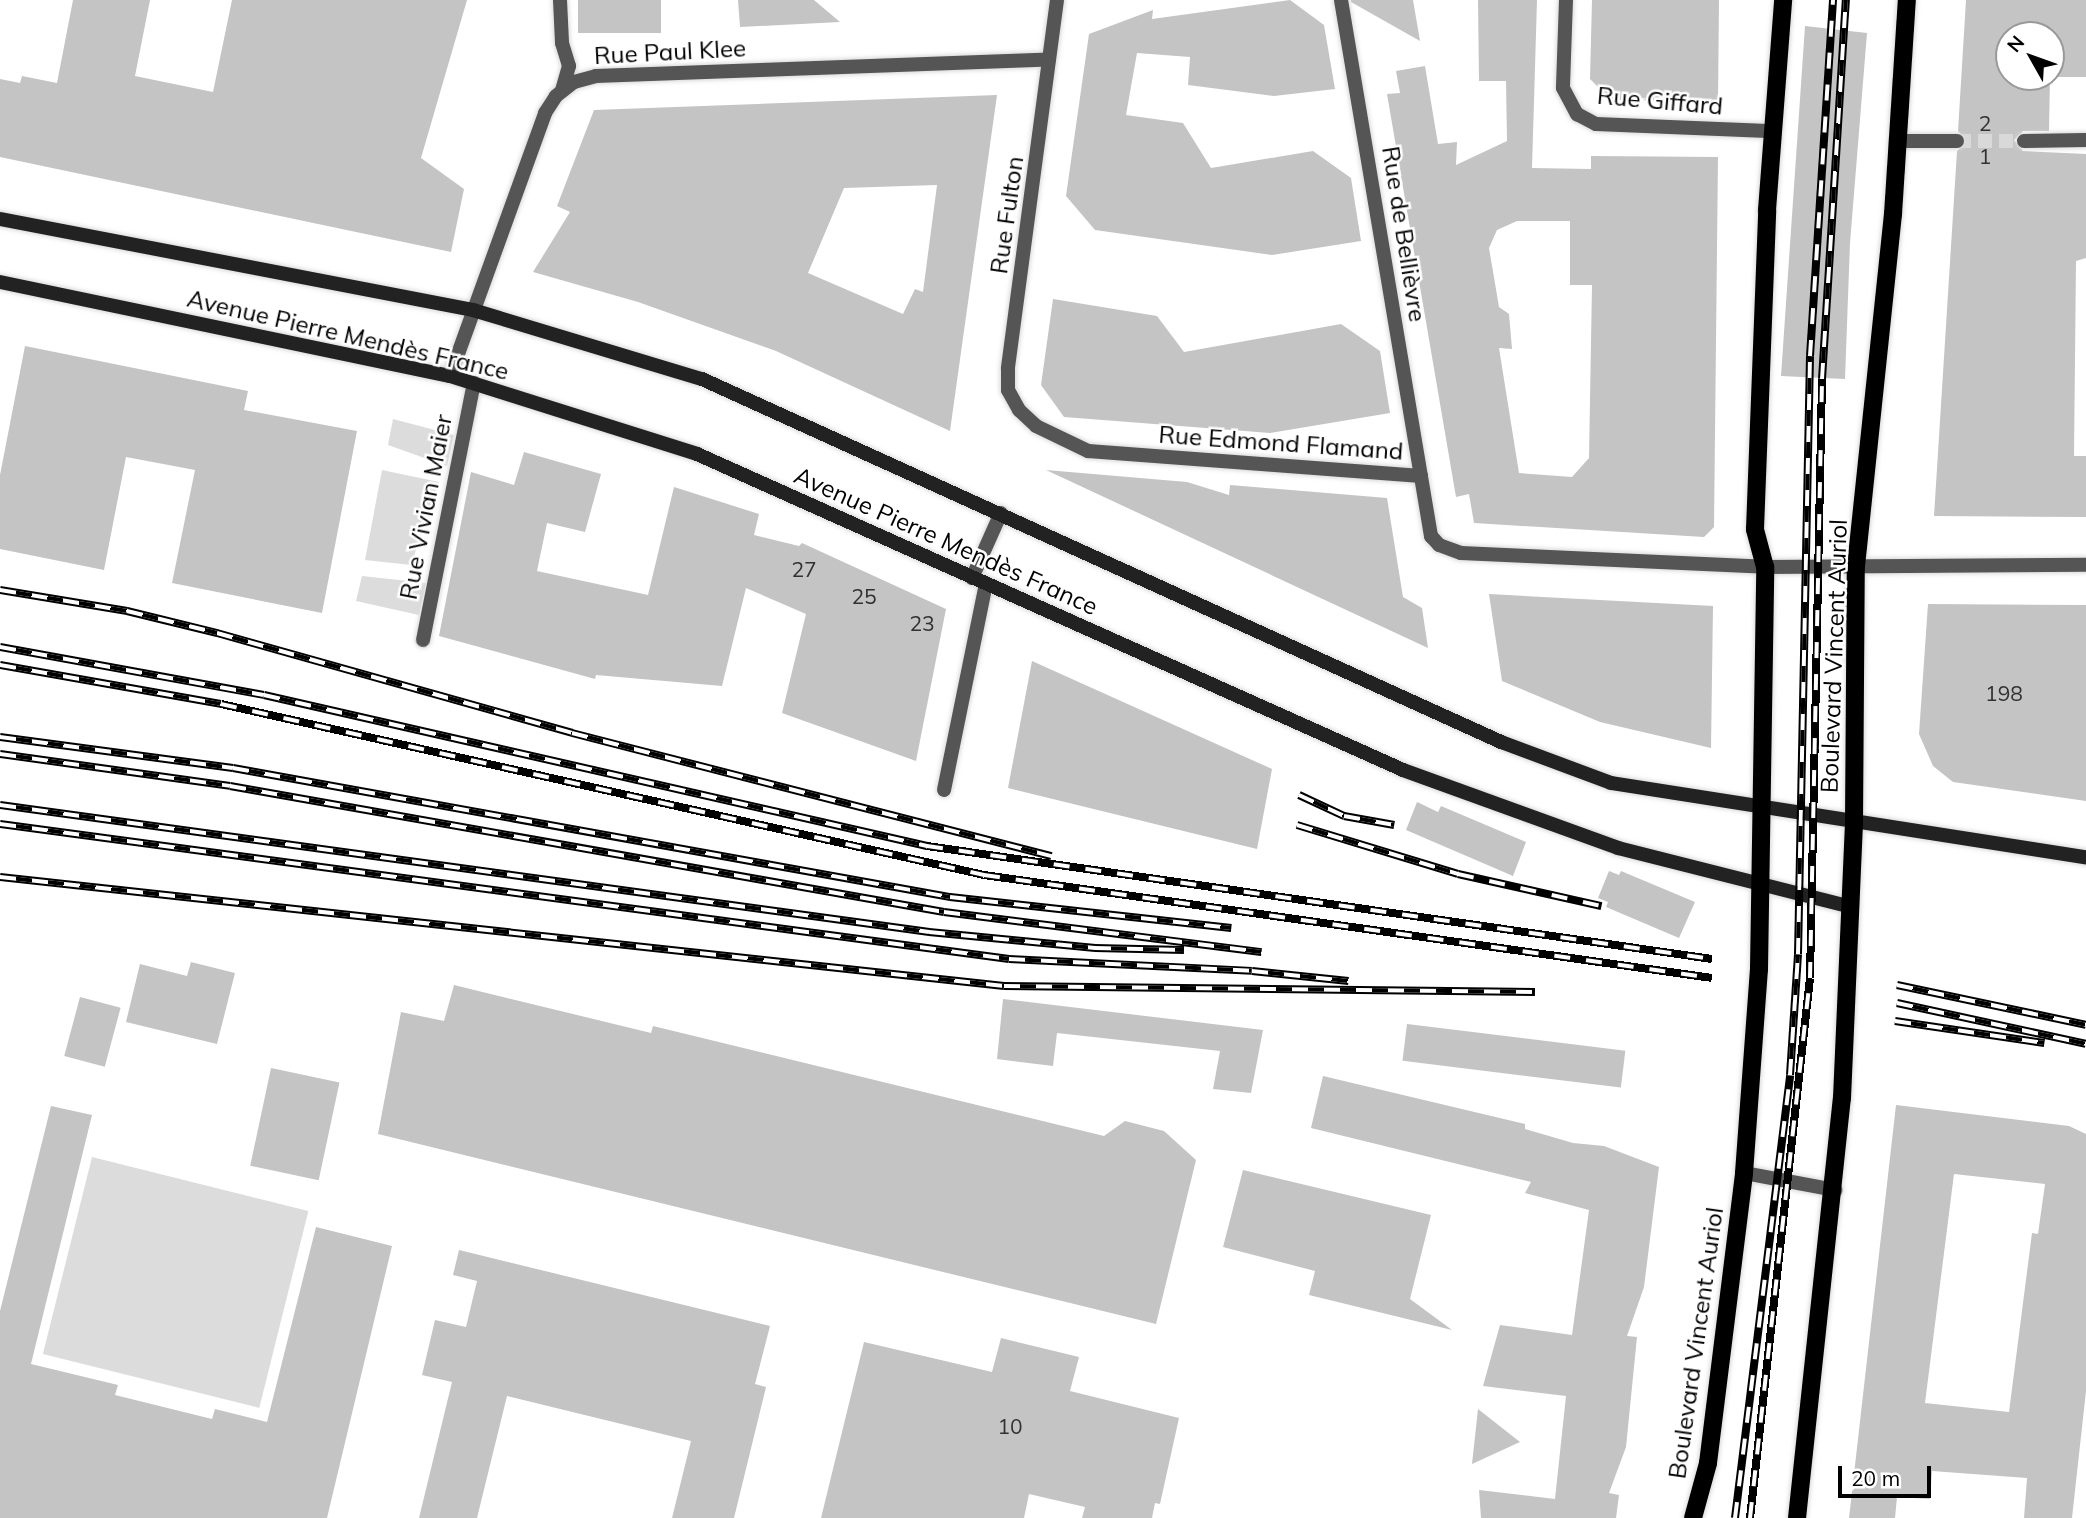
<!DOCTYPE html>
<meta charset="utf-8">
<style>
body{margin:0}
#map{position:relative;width:2086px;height:1518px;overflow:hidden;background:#fff;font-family:Mulish,sans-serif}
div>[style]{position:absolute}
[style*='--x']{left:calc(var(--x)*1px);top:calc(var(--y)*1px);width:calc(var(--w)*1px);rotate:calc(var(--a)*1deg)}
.green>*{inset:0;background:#dcdcdc;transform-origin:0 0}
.building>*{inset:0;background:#c4c4c4;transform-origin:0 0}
.street-tunnel>*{height:14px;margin-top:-7px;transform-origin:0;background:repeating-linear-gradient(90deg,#d9d9d9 0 14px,transparent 0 21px)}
.roads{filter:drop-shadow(0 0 2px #dbdbdb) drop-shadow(0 0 2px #dbdbdb)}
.street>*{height:14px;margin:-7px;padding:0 7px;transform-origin:7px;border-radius:7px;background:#555}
.secondary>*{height:14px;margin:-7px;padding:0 7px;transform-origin:7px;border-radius:7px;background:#222}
.primary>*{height:18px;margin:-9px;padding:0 9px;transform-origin:9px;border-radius:9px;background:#000}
.rail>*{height:8px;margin-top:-4px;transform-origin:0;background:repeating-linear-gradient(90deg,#fff 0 16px,#000 0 32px);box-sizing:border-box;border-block:2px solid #000}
span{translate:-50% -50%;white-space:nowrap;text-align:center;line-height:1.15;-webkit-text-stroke:5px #fff;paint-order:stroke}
.number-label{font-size:21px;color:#313131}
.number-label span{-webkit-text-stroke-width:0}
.street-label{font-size:24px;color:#000}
.north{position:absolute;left:1995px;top:21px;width:70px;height:70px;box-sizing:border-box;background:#fff;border:2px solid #999;border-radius:50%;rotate:310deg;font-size:19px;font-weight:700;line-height:28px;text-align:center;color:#000}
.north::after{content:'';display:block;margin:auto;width:24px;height:32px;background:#000;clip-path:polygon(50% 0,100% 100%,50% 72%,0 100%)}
.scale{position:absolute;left:1838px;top:1466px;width:93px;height:32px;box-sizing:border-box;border:4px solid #000;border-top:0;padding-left:9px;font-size:21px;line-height:24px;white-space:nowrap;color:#000;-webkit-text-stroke:5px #fff;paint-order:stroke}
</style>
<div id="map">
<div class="green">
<i style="clip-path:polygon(393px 419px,454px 435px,447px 466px,388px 445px)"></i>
<i style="clip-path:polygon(382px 470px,439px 482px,411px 565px,365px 560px)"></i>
<i style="clip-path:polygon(362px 576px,426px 583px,419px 615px,356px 601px)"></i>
<i style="left:92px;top:1157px;width:223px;height:203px;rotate:14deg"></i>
</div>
<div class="building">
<i style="clip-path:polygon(73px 0,150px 0,135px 76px,213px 92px,232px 0,467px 0,421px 158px,464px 189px,451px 252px,0 157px,0 79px,20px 83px,22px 76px,57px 83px)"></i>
<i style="left:578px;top:0;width:83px;height:33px"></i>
<i style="clip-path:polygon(738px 0,814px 0,840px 22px,740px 27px)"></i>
<i style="clip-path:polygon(1290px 0,1324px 25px,1335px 89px,1274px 96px,1188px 85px,1190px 57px,1137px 53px,1126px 115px,1183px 123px,1211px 168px,1313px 151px,1351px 178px,1361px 241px,1272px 255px,1095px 230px,1066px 196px,1089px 34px,1153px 10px,1152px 19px)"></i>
<i style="clip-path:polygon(1351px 0,1413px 0,1420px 41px,1351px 2px)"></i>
<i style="clip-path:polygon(evenodd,1478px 0,1537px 0,1532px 168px,1591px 169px,1591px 156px,1718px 157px,1714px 527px,1704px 537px,1474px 523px,1469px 494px,1456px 497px,1387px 94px,1400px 93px,1396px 71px,1425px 66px,1438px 144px,1457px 142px,1456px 165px,1507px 141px,1506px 81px,1479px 81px,1478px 0,1517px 221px,1570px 221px,1570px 285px,1592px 285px,1589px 458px,1572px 477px,1519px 473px,1499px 348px,1512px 349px,1509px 314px,1499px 307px,1489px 248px,1497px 230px,1517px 221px)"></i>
<i style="clip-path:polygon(1592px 0,1719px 0,1718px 101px,1611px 100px,1590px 79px)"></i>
<i style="clip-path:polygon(evenodd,1966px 0,2086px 0,2086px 77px,2050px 77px,2049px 131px,2023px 131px,2014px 140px,2023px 151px,2086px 154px,2086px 258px,2076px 261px,2074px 456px,2086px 456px,2086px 517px,1934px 516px,1957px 151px,1967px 142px,1958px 131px,1966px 0,2009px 35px,2051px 35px,2051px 77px,2009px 77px,2009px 35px)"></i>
<i style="clip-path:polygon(1805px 26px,1867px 33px,1850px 243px,1845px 379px,1781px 376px)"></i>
<i style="clip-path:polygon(evenodd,997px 95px,950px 431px,776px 351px,638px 302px,533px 272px,570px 212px,557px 206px,594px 110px,997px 95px,937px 185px,923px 292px,915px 289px,903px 314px,808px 273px,844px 188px,937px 185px)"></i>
<i style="clip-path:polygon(1053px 299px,1157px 316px,1184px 352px,1341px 324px,1380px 351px,1390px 413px,1270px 433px,1064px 417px,1041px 385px)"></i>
<i style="clip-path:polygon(25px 346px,248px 391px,244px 410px,357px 431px,322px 613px,172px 583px,195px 470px,126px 457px,104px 570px,0 549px,0 475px)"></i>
<i style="clip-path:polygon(524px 452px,601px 474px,585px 532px,547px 523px,537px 571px,648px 595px,674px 487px,759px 514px,754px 535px,799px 546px,802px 543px,946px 609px,916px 761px,782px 713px,806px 614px,746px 588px,722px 686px,596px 675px,595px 679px,439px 636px,471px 472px,514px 485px)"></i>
<i style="clip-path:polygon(1046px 470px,1187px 482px,1229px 495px,1230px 485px,1387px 498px,1403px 597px,1422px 608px,1428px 648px)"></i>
<i style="clip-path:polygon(1489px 594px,1713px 606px,1711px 748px,1600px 722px,1502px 681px)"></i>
<i style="clip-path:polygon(1928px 604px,2086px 605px,2086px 801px,1953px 782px,1933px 766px,1919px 734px)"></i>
<i style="clip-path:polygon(1032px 661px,1272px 769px,1257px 849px,1008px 788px)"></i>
<i style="clip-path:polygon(1417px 802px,1438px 812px,1441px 806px,1526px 842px,1513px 876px,1406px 830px)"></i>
<i style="clip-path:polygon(1609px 871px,1619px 875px,1621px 871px,1695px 902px,1679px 938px,1606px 907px,1608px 902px,1598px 898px)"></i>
<i style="clip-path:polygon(191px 962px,235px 973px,217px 1044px,126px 1022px,140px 964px,187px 976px)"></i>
<i style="clip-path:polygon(454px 985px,651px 1033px,653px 1026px,1104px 1136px,1125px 1121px,1164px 1131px,1196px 1160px,1156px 1324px,378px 1134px,401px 1012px,444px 1021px)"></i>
<i style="left:80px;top:997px;width:42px;height:61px;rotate:15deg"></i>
<i style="clip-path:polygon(1003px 999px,1263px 1030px,1251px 1093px,1213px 1089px,1220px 1051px,1057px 1033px,1053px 1066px,997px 1059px)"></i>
<i style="left:1407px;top:1024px;width:220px;height:37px;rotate:7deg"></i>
<i style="left:271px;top:1068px;width:70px;height:100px;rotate:12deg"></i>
<i style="clip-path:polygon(1323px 1076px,1525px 1124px,1525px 1129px,1573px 1143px,1604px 1146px,1659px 1167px,1644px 1287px,1627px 1336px,1637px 1337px,1626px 1447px,1609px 1493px,1619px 1495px,1616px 1518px,1481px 1518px,1479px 1490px,1555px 1499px,1566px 1396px,1483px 1386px,1500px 1325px,1572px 1335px,1589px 1210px,1525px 1193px,1531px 1182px,1311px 1128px)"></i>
<i style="clip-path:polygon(evenodd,1896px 1105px,2069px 1126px,2086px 1134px,2086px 1391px,2072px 1518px,2024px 1518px,2027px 1478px,1932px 1471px,1930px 1499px,1897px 1497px,1895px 1518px,1849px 1518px,1896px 1105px,1954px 1174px,2045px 1184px,2038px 1234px,2032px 1233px,2009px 1412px,1925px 1403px,1954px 1174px)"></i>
<i style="clip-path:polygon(51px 1106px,92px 1115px,31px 1364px,118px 1385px,115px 1395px,212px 1419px,215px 1409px,267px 1422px,316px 1227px,392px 1246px,327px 1518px,0 1518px,0 1311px)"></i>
<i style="clip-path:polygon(1243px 1170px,1431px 1215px,1410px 1299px,1452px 1330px,1309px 1295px,1315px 1271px,1223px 1247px)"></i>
<i style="clip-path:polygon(459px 1250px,770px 1326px,755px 1384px,766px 1387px,734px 1518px,672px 1518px,691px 1441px,507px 1396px,477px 1518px,419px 1518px,452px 1382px,422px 1375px,435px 1320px,466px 1327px,477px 1281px,453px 1275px)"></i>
<i style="clip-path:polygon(1001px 1338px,1079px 1357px,1070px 1391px,1179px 1418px,1160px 1504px,1155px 1503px,1152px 1518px,1082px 1518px,1085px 1507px,1029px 1494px,1024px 1518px,821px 1518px,864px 1342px,992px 1372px)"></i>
<i style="clip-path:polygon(1478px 1409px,1520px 1442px,1472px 1464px)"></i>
</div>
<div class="street-tunnel">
<i style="--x:1957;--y:141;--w:67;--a:0"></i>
</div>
<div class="roads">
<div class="street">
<i style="--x:560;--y:0;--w:43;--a:87.3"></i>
<i style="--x:562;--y:43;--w:24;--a:73"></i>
<i style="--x:569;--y:66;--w:26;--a:106"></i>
<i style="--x:1057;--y:0;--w:372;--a:97.6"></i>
<i style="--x:1008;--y:369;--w:21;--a:90"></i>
<i style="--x:1008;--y:390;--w:23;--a:61"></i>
<i style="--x:1019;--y:410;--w:23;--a:43"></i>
<i style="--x:1036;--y:426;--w:58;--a:25.7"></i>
<i style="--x:1088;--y:451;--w:334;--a:4.3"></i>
<i style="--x:1341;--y:0;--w:544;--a:80.47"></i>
<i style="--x:1431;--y:536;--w:12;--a:48"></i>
<i style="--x:1439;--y:545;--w:23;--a:20"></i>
<i style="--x:1461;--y:553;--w:304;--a:2.6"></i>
<i style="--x:1765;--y:567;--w:321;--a:-0.4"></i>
<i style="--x:1566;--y:0;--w:88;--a:92"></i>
<i style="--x:1563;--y:88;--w:30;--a:62"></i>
<i style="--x:1577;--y:114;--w:21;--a:28"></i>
<i style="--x:1596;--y:124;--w:178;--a:2.3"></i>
<i style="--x:1899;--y:141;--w:58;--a:0"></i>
<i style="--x:2024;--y:141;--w:62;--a:-0.9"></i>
<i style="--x:450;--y:376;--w:280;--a:-70.1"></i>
<i style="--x:545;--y:113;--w:20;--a:-57"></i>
<i style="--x:556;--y:96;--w:23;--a:-38"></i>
<i style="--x:574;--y:82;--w:23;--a:-15"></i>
<i style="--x:596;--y:76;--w:453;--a:-2.1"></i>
<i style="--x:972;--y:578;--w:71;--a:-66"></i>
<i style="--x:423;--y:640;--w:262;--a:-78.8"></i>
<i style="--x:944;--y:790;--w:210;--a:-78.5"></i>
<i style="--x:1744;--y:1173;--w:93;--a:10.6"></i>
</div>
<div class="secondary">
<i style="--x:0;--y:219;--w:482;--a:10.9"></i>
<i style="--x:473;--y:310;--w:239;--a:16.8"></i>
<i style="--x:702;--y:379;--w:878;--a:24.43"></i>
<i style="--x:1501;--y:742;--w:117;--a:20.4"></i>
<i style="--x:1611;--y:783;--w:481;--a:8.9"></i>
<i style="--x:0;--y:282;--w:460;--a:11.8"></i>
<i style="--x:450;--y:376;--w:259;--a:17.5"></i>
<i style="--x:697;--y:454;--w:773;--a:24.11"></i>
<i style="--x:1403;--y:770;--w:229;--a:19.9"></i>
<i style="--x:1618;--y:848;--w:241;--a:14.2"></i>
</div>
<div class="primary">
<i style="--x:1693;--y:1518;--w:57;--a:-74.7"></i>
<i style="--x:1708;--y:1463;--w:292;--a:-82.9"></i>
<i style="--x:1744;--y:1173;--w:205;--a:-85.8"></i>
<i style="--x:1759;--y:969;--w:402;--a:-89.1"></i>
<i style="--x:1765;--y:567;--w:39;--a:-105"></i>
<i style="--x:1755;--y:529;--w:319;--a:-87.8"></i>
<i style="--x:1767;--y:210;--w:211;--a:-85.6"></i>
<i style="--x:1797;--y:1518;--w:422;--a:-83.9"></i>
<i style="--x:1842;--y:1098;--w:274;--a:-87.5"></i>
<i style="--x:1854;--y:824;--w:258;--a:-89.6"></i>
<i style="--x:1856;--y:566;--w:354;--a:-84"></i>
<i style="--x:1893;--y:214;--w:214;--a:-86.3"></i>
</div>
</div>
<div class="rail">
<i style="--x:0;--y:590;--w:129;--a:9.4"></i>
<i style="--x:127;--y:611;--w:93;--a:13.7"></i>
<i style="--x:217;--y:633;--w:369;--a:15.7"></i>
<i style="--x:572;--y:733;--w:495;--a:14.4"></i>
<i style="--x:0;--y:647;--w:268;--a:10.3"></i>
<i style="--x:264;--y:695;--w:680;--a:12.83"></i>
<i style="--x:927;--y:846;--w:793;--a:8.19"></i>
<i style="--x:0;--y:665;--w:224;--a:10"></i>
<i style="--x:221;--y:704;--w:782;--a:12.63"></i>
<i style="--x:984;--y:875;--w:735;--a:8.05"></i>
<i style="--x:0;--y:737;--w:235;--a:7.6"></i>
<i style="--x:233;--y:768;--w:729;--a:10.2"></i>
<i style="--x:950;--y:897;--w:283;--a:6.3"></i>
<i style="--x:0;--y:754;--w:232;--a:7.9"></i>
<i style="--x:230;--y:786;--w:725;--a:10.01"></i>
<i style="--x:944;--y:912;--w:320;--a:7.2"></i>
<i style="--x:1299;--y:795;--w:50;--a:25"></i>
<i style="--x:1344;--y:816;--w:51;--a:10.2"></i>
<i style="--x:0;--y:805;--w:938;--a:7.78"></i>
<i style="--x:929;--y:932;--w:167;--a:5.5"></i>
<i style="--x:1095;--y:948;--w:89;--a:1.3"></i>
<i style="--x:0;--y:824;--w:1018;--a:7.62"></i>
<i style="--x:1009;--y:959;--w:243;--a:2.8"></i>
<i style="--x:1252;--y:971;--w:97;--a:5.9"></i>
<i style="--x:1297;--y:825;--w:168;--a:16.9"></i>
<i style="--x:1458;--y:874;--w:147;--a:12.6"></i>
<i style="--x:0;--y:877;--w:1010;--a:6.2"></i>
<i style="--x:1004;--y:986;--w:531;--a:0.65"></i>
<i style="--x:1897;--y:985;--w:193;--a:11.9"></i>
<i style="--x:1897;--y:1003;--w:193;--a:12.2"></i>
<i style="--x:1895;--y:1021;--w:151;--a:8.4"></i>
<i style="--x:1735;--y:1518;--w:446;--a:-82.9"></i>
<i style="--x:1790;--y:1075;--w:121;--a:-86.2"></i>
<i style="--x:1798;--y:954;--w:598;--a:-88.85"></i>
<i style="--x:1810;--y:356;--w:357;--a:-86.3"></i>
<i style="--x:1750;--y:1518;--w:543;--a:-83.66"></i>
<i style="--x:1810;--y:978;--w:599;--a:-88.85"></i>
<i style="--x:1822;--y:379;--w:380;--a:-86.4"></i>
</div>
<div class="number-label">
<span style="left:1985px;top:123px">2</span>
<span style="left:1985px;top:156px">1</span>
<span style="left:804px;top:569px">27</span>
<span style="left:864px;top:596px">25</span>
<span style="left:922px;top:623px">23</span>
<span style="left:2004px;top:693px">198</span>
<span style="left:1010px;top:1426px">10</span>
</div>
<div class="street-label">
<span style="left:670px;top:52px;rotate:-3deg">Rue Paul Klee</span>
<span style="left:1660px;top:101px;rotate:5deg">Rue Giffard</span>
<span style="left:1007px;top:215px;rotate:-82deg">Rue Fulton</span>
<span style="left:1404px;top:234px;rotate:81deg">Rue de Bellièvre</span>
<span style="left:348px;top:335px;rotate:13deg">Avenue Pierre Mendès France</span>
<span style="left:1281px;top:443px;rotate:4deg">Rue Edmond Flamand</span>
<span style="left:426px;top:507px;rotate:-79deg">Rue Vivian Maier</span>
<span style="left:946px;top:541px;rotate:24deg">Avenue Pierre Mendès France</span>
<span style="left:1834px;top:656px;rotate:-88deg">Boulevard Vincent Auriol</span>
<span style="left:1696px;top:1343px;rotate:-82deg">Boulevard Vincent Auriol</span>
</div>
<div class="north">N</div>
<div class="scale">20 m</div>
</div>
